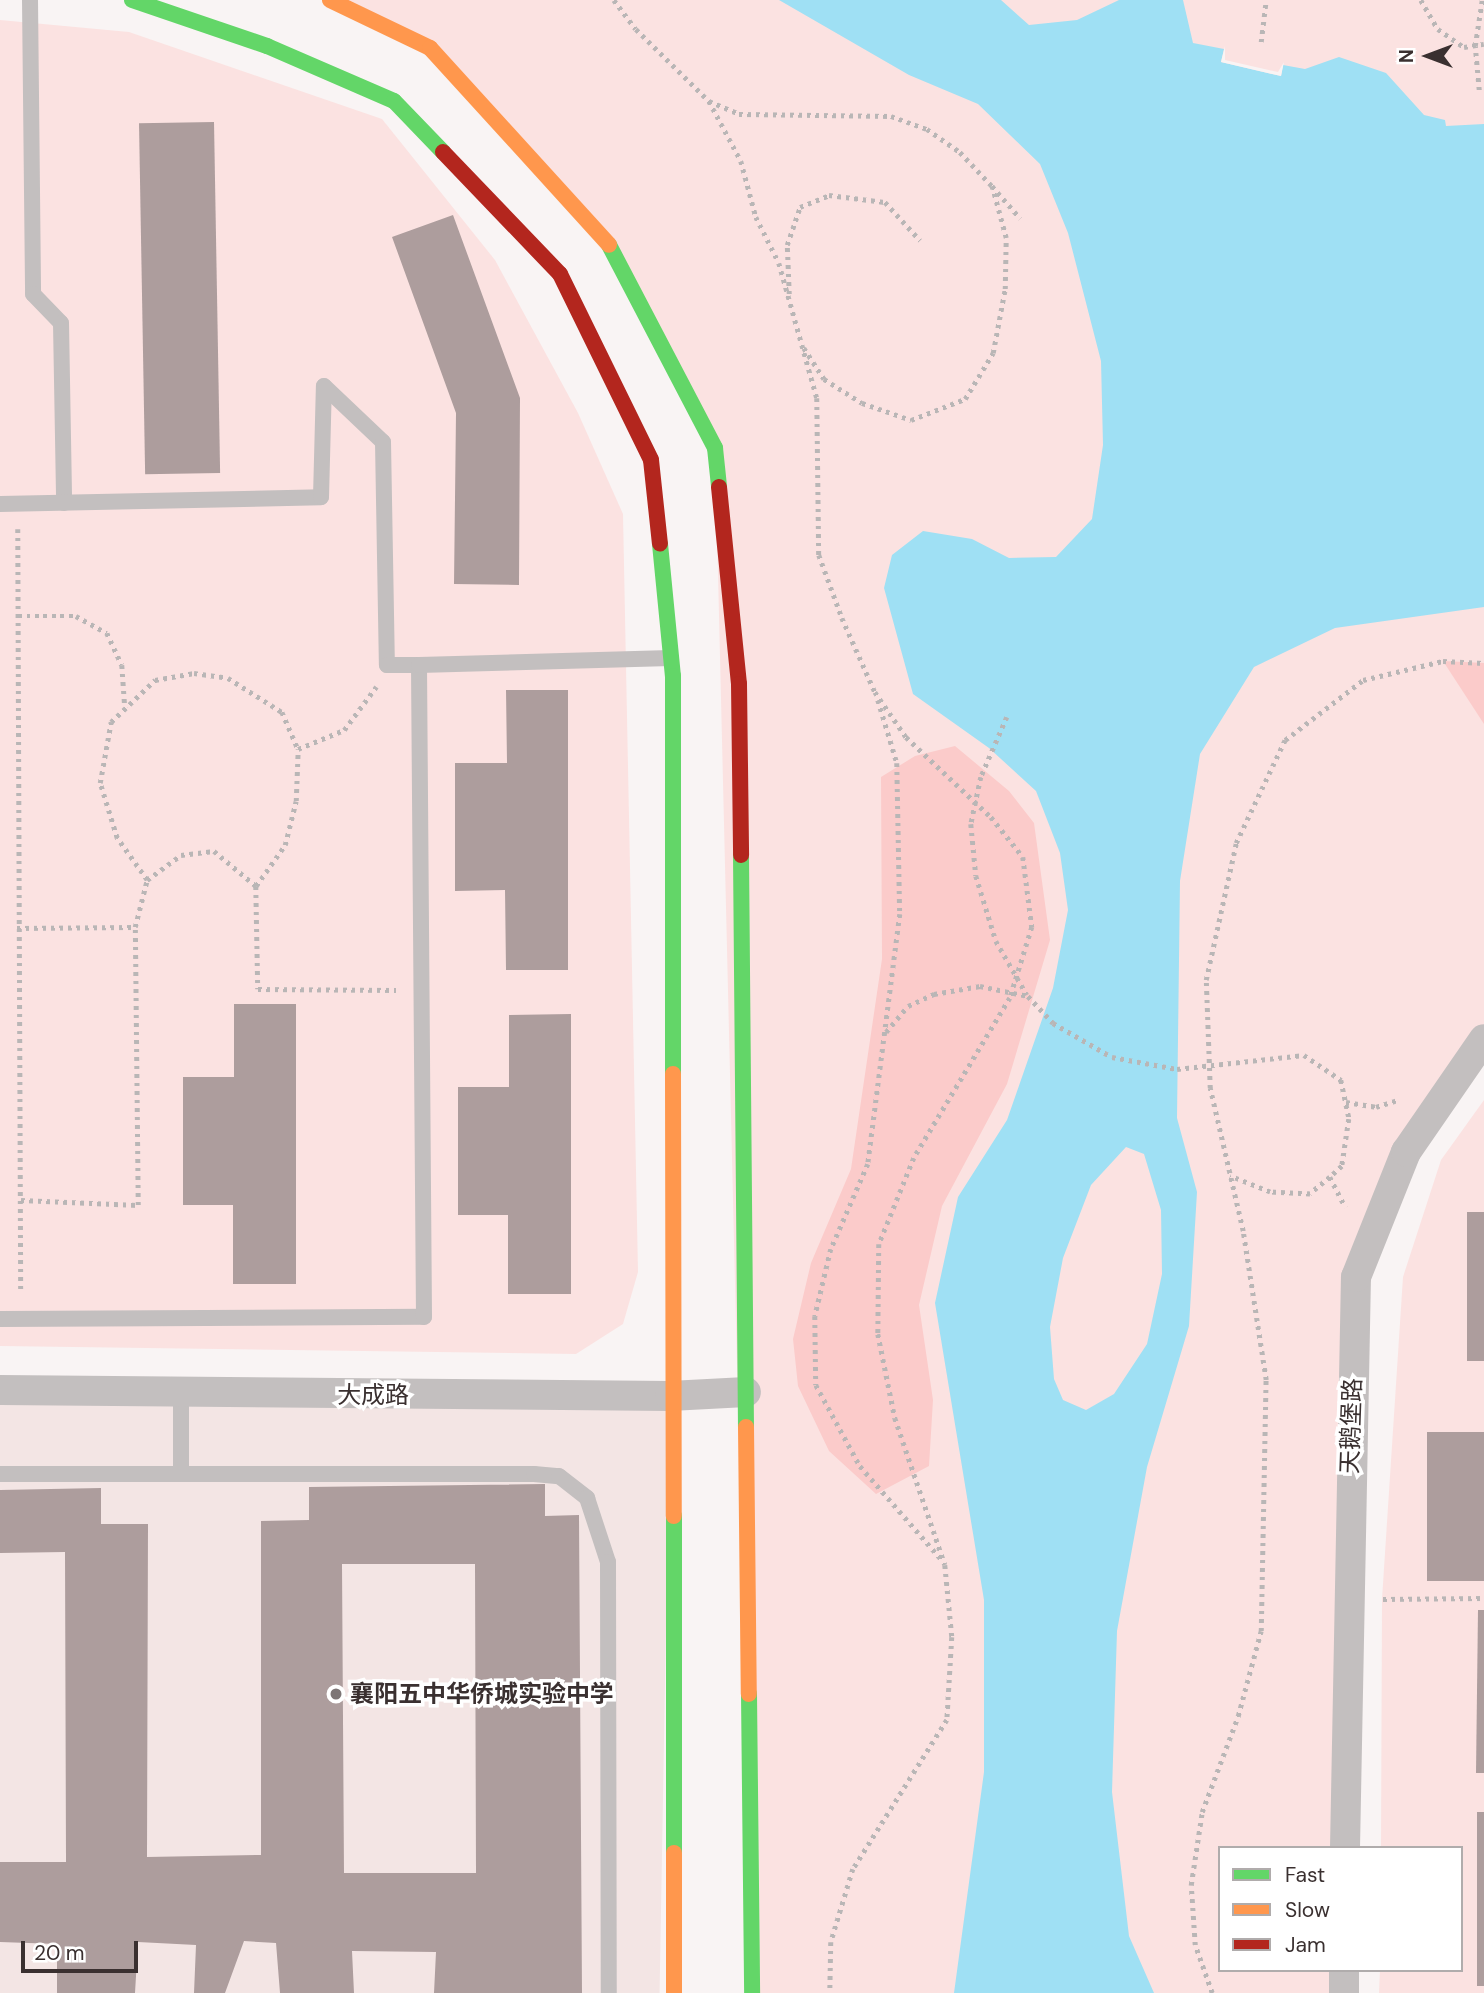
<!DOCTYPE html>
<meta charset="utf-8">
<style>
body{margin:0}
#map{position:relative;width:1484px;height:1993px;overflow:hidden;background:#f9f4f4;font-family:"DM Sans","Noto Sans SC",sans-serif}
div>[style]{position:absolute}
[style*='--x']{left:calc(var(--x)*1px);top:calc(var(--y)*1px);width:calc(var(--w)*1px);rotate:calc(var(--a)*1deg)}
.built>*{inset:0;background:#f3e5e4;transform-origin:0 0}
.green>*{inset:0;background:#fbe2e1}
.forest>*{inset:0;background:#fbcbca}
.water>*{inset:0;background:#9fe0f4}
.pier>*{inset:0;background:#f9f4f4}
.building>*{inset:0;background:#ad9d9d;transform-origin:0 0}
.path>*{height:4.5px;margin-top:-2.25px;transform-origin:0;background:repeating-linear-gradient(90deg,#b9b6b6 0 3.5px,transparent 0 8.5px)}
.lane>*{height:16px;margin:-8px;padding:0 8px;transform-origin:8px;border-radius:8px;background:#c3bfbf}
.street>*{height:30px;margin:-15px;padding:0 15px;transform-origin:15px;border-radius:15px;background:#c3bfbf}
.fast>*{height:16px;margin:-8px;padding:0 8px;transform-origin:8px;border-radius:8px;background:#63d668}
.slow>*{height:16px;margin:-8px;padding:0 8px;transform-origin:8px;border-radius:8px;background:#ff974d}
.jam>*{height:16px;margin:-8px;padding:0 8px;transform-origin:8px;border-radius:8px;background:#b3261e}
.dots>*{width:19px;height:19px;translate:-50% -50%;box-sizing:border-box;border:4px solid #fff;border-radius:50%}
span{translate:-50% -50%;white-space:nowrap;text-align:center;line-height:1.15;-webkit-text-stroke:7px #fff;paint-order:stroke}
.street-label{font-size:24px;color:#3a3030}
.poi-label{font-size:24px;color:#3a3030;font-weight:700}
.left{translate:0 -50%;text-align:left}
.legend{position:absolute;left:1218px;top:1846px;width:245px;height:126px;box-sizing:border-box;background:#fff;border:2px solid #b0acac;margin:0;padding:9px 12px;list-style:none;font-size:21px;color:#3a3030}
.legend li{display:flex;align-items:center;gap:14px;height:35px}
.legend b{width:35px;border:2px solid #b0acac}
.north{position:absolute;left:1393px;top:21px;width:70px;height:70px;-webkit-text-stroke:5px #fff;paint-order:stroke;rotate:270deg;font-size:19px;font-weight:700;line-height:28px;text-align:center;color:#3a3030}
.north::after{content:'';display:block;margin:auto;width:24px;height:32px;background:#3a3030;clip-path:polygon(50% 0,100% 100%,50% 72%,0 100%)}
.scale{position:absolute;left:21px;top:1941px;width:117px;height:32px;box-sizing:border-box;border:4px solid #3a3030;border-top:0;padding-left:9px;font-size:21px;line-height:24px;white-space:nowrap;color:#3a3030;-webkit-text-stroke:5px #fff;paint-order:stroke}
</style>
<div id="map">
<div class="built">
<i style="left:0;top:1390px;width:670px;height:603px;rotate:1deg"></i>
</div>
<div class="green">
<i style="clip-path:polygon(330px 0,1484px 0,1484px 1039px,1472px 1051px,1356px 1277px,1345px 1848px,1220px 1848px,1220px 1970px,1344px 1970px,1344px 1993px,752px 1993px,715px 448px,612px 249px,430px 48px)"></i>
<i style="clip-path:polygon(0 20px,129px 32px,382px 119px,495px 260px,578px 413px,623px 514px,638px 1272px,623px 1324px,576px 1354px,0 1346px)"></i>
<i style="clip-path:polygon(1484px 1100px,1484px 1993px,1379px 1993px,1380px 1970px,1461px 1970px,1461px 1848px,1381px 1848px,1382px 1599px,1403px 1277px,1441px 1160px)"></i>
</div>
<div class="forest">
<i style="clip-path:polygon(1443px 661px,1484px 663px,1484px 724px)"></i>
<i style="clip-path:polygon(955px 746px,1009px 791px,1034px 823px,1050px 940px,1007px 1084px,942px 1206px,919px 1305px,933px 1400px,929px 1466px,876px 1494px,829px 1451px,798px 1386px,793px 1339px,811px 1263px,851px 1169px,882px 959px,881px 777px,915px 756px)"></i>
</div>
<div class="water">
<i style="clip-path:polygon(evenodd,779px 0,1001px 0,1029px 25px,1077px 20px,1119px 0,1183px 0,1193px 43px,1224px 49px,1221px 62px,1281px 76px,1283px 65px,1305px 69px,1339px 57px,1386px 73px,1424px 115px,1445px 120px,1446px 126px,1484px 124px,1484px 607px,1335px 628px,1254px 667px,1200px 754px,1180px 881px,1177px 1118px,1197px 1192px,1189px 1326px,1147px 1467px,1117px 1631px,1112px 1792px,1129px 1936px,1154px 1993px,954px 1993px,984px 1772px,984px 1600px,935px 1303px,958px 1197px,1007px 1120px,1053px 988px,1068px 910px,1060px 853px,1036px 791px,989px 748px,913px 694px,884px 588px,892px 555px,923px 531px,972px 539px,1009px 558px,1056px 557px,1092px 519px,1103px 445px,1101px 361px,1068px 233px,1040px 164px,978px 104px,909px 75px,779px 0,1126px 1147px,1144px 1154px,1161px 1210px,1162px 1274px,1147px 1344px,1114px 1394px,1086px 1410px,1063px 1400px,1054px 1379px,1050px 1327px,1063px 1258px,1091px 1185px,1126px 1147px)"></i>
</div>
<div class="pier">
<i style="clip-path:polygon(1225px 46px,1225px 60px,1278px 72px,1284px 62px,1281px 76px,1221px 62px)"></i>
</div>
<div class="building">
<i style="left:214px;top:122px;width:351px;height:75px;rotate:89deg"></i>
<i style="clip-path:polygon(453px 215px,520px 398px,519px 585px,454px 584px,456px 413px,392px 237px)"></i>
<i style="clip-path:polygon(506px 690px,568px 690px,568px 970px,506px 970px,505px 890px,455px 891px,455px 763px,507px 763px)"></i>
<i style="clip-path:polygon(234px 1004px,296px 1004px,296px 1284px,233px 1284px,233px 1205px,183px 1205px,183px 1077px,234px 1077px)"></i>
<i style="clip-path:polygon(571px 1014px,571px 1294px,508px 1294px,508px 1215px,458px 1215px,458px 1087px,509px 1087px,509px 1015px)"></i>
<i style="left:1467px;top:1212px;width:17px;height:149px"></i>
<i style="left:1427px;top:1432px;width:57px;height:149px"></i>
<i style="clip-path:polygon(evenodd,545px 1484px,545px 1516px,579px 1515px,582px 1993px,434px 1993px,436px 1952px,352px 1951px,354px 1993px,280px 1993px,276px 1943px,244px 1941px,225px 1993px,194px 1993px,196px 1945px,138px 1942px,135px 1993px,57px 1993px,57px 1944px,0 1942px,0 1862px,66px 1862px,65px 1552px,0 1553px,0 1490px,101px 1488px,101px 1524px,148px 1524px,147px 1857px,261px 1855px,261px 1521px,309px 1520px,309px 1487px,545px 1484px,342px 1564px,475px 1564px,476px 1873px,344px 1873px,342px 1564px)"></i>
<i style="clip-path:polygon(1478px 1610px,1484px 1610px,1484px 1773px,1476px 1773px)"></i>
<i style="left:1477px;top:1812px;width:7px;height:174px"></i>
</div>
<div class="path">
<i style="--x:614;--y:0;--w:36;--a:53"></i>
<i style="--x:636;--y:29;--w:103;--a:44.6"></i>
<i style="--x:709;--y:101;--w:68;--a:61.9"></i>
<i style="--x:741;--y:161;--w:58;--a:75"></i>
<i style="--x:756;--y:217;--w:51;--a:63.4"></i>
<i style="--x:779;--y:263;--w:140;--a:74.3"></i>
<i style="--x:817;--y:398;--w:157;--a:89.3"></i>
<i style="--x:819;--y:555;--w:67;--a:69.9"></i>
<i style="--x:842;--y:618;--w:81;--a:66"></i>
<i style="--x:875;--y:692;--w:55;--a:55.4"></i>
<i style="--x:906;--y:737;--w:117;--a:43.3"></i>
<i style="--x:991;--y:817;--w:51;--a:51.3"></i>
<i style="--x:1023;--y:857;--w:71;--a:82.7"></i>
<i style="--x:1032;--y:927;--w:74;--a:107.2"></i>
<i style="--x:1010;--y:998;--w:187;--a:121"></i>
<i style="--x:914;--y:1158;--w:93;--a:112.1"></i>
<i style="--x:879;--y:1244;--w:90;--a:90.6"></i>
<i style="--x:878;--y:1334;--w:86;--a:78.6"></i>
<i style="--x:895;--y:1418;--w:155;--a:71.2"></i>
<i style="--x:945;--y:1565;--w:72;--a:84.4"></i>
<i style="--x:952;--y:1637;--w:83;--a:93.4"></i>
<i style="--x:947;--y:1720;--w:176;--a:122.2"></i>
<i style="--x:853;--y:1869;--w:76;--a:106.8"></i>
<i style="--x:831;--y:1942;--w:51;--a:91.1"></i>
<i style="--x:1421;--y:0;--w:34;--a:60"></i>
<i style="--x:1438;--y:29;--w:32;--a:35"></i>
<i style="--x:1464;--y:47;--w:20;--a:-9"></i>
<i style="--x:1261;--y:42;--w:42;--a:-83.2"></i>
<i style="--x:1479;--y:90;--w:44;--a:-95.2"></i>
<i style="--x:1475;--y:46;--w:47;--a:-81.3"></i>
<i style="--x:709;--y:101;--w:33;--a:23"></i>
<i style="--x:739;--y:114;--w:152;--a:0.8"></i>
<i style="--x:891;--y:116;--w:38;--a:20"></i>
<i style="--x:927;--y:129;--w:40;--a:34.9"></i>
<i style="--x:960;--y:152;--w:47;--a:46.7"></i>
<i style="--x:789;--y:294;--w:49;--a:-92.3"></i>
<i style="--x:787;--y:245;--w:40;--a:-71.1"></i>
<i style="--x:800;--y:207;--w:31;--a:-22"></i>
<i style="--x:829;--y:195;--w:56;--a:7.1"></i>
<i style="--x:885;--y:202;--w:52;--a:47.4"></i>
<i style="--x:804;--y:348;--w:37;--a:57"></i>
<i style="--x:824;--y:379;--w:45;--a:32.3"></i>
<i style="--x:862;--y:403;--w:52;--a:19.1"></i>
<i style="--x:911;--y:420;--w:58;--a:-21.3"></i>
<i style="--x:965;--y:399;--w:54;--a:-58.7"></i>
<i style="--x:993;--y:353;--w:65;--a:-79.4"></i>
<i style="--x:1005;--y:289;--w:51;--a:-88.9"></i>
<i style="--x:1006;--y:238;--w:54;--a:-105.1"></i>
<i style="--x:992;--y:186;--w:43;--a:48.8"></i>
<i style="--x:18;--y:529;--w:764;--a:89.78"></i>
<i style="--x:18;--y:616;--w:58;--a:0"></i>
<i style="--x:76;--y:616;--w:35;--a:29"></i>
<i style="--x:107;--y:633;--w:35;--a:65"></i>
<i style="--x:122;--y:665;--w:43;--a:86"></i>
<i style="--x:878;--y:700;--w:66;--a:73.2"></i>
<i style="--x:897;--y:763;--w:151;--a:88.9"></i>
<i style="--x:900;--y:914;--w:252;--a:97.3"></i>
<i style="--x:868;--y:1164;--w:93;--a:113.5"></i>
<i style="--x:831;--y:1249;--w:69;--a:103.4"></i>
<i style="--x:815;--y:1316;--w:69;--a:89.2"></i>
<i style="--x:816;--y:1385;--w:92;--a:61.5"></i>
<i style="--x:860;--y:1466;--w:126;--a:48.9"></i>
<i style="--x:1007;--y:717;--w:65;--a:113.4"></i>
<i style="--x:981;--y:777;--w:48;--a:102"></i>
<i style="--x:971;--y:824;--w:52;--a:84.5"></i>
<i style="--x:976;--y:876;--w:68;--a:72.9"></i>
<i style="--x:996;--y:941;--w:62;--a:60.1"></i>
<i style="--x:147;--y:880;--w:52;--a:-125.5"></i>
<i style="--x:117;--y:838;--w:58;--a:-107.2"></i>
<i style="--x:100;--y:783;--w:62;--a:-79.8"></i>
<i style="--x:111;--y:722;--w:61;--a:-43.7"></i>
<i style="--x:155;--y:680;--w:40;--a:-10"></i>
<i style="--x:194;--y:673;--w:34;--a:8"></i>
<i style="--x:228;--y:678;--w:64;--a:32.2"></i>
<i style="--x:282;--y:712;--w:40;--a:66.6"></i>
<i style="--x:298;--y:749;--w:50;--a:-22.4"></i>
<i style="--x:344;--y:730;--w:54;--a:-53.3"></i>
<i style="--x:256;--y:886;--w:50;--a:-54.7"></i>
<i style="--x:285;--y:845;--w:45;--a:-76"></i>
<i style="--x:296;--y:801;--w:52;--a:-87.8"></i>
<i style="--x:17;--y:928;--w:118;--a:-0.5"></i>
<i style="--x:886;--y:1032;--w:34;--a:-50"></i>
<i style="--x:908;--y:1006;--w:29;--a:-25"></i>
<i style="--x:934;--y:994;--w:47;--a:-9.9"></i>
<i style="--x:980;--y:986;--w:49;--a:11.8"></i>
<i style="--x:1028;--y:996;--w:37;--a:47"></i>
<i style="--x:1053;--y:1023;--w:68;--a:30"></i>
<i style="--x:1112;--y:1057;--w:66;--a:10.5"></i>
<i style="--x:1177;--y:1069;--w:128;--a:-6.3"></i>
<i style="--x:1304;--y:1055;--w:45;--a:34"></i>
<i style="--x:1341;--y:1080;--w:40;--a:78"></i>
<i style="--x:1349;--y:1119;--w:48;--a:98.5"></i>
<i style="--x:1342;--y:1166;--w:16;--a:137"></i>
<i style="--x:1330;--y:1177;--w:26;--a:140"></i>
<i style="--x:1310;--y:1194;--w:40;--a:-177.1"></i>
<i style="--x:1270;--y:1192;--w:43;--a:-158.2"></i>
<i style="--x:1346;--y:1102;--w:30;--a:9"></i>
<i style="--x:1376;--y:1107;--w:25;--a:-18"></i>
<i style="--x:1330;--y:1177;--w:34;--a:63"></i>
<i style="--x:21;--y:1200;--w:117;--a:2.4"></i>
<i style="--x:138;--y:1205;--w:278;--a:-90.6"></i>
<i style="--x:135;--y:927;--w:49;--a:-75.7"></i>
<i style="--x:147;--y:880;--w:42;--a:-36.3"></i>
<i style="--x:181;--y:855;--w:33;--a:-7"></i>
<i style="--x:214;--y:851;--w:55;--a:39.8"></i>
<i style="--x:256;--y:886;--w:103;--a:88.9"></i>
<i style="--x:258;--y:989;--w:138;--a:0.4"></i>
<i style="--x:1383;--y:1599;--w:101;--a:-0.6"></i>
<i style="--x:1212;--y:1993;--w:51;--a:-109.5"></i>
<i style="--x:1195;--y:1945;--w:60;--a:-93.8"></i>
<i style="--x:1191;--y:1885;--w:74;--a:-81.4"></i>
<i style="--x:1202;--y:1812;--w:103;--a:-69.4"></i>
<i style="--x:1238;--y:1716;--w:88;--a:-74.9"></i>
<i style="--x:1261;--y:1631;--w:251;--a:-88.9"></i>
<i style="--x:1266;--y:1380;--w:151;--a:-98.8"></i>
<i style="--x:1243;--y:1231;--w:147;--a:-103"></i>
<i style="--x:1210;--y:1088;--w:108;--a:-92.1"></i>
<i style="--x:1206;--y:980;--w:140;--a:-77.6"></i>
<i style="--x:1236;--y:843;--w:114;--a:-64.6"></i>
<i style="--x:1285;--y:740;--w:98;--a:-37.6"></i>
<i style="--x:1363;--y:680;--w:82;--a:-13.4"></i>
<i style="--x:1443;--y:661;--w:41;--a:2.8"></i>
</div>
<div class="lane">
<i style="--x:30;--y:0;--w:294;--a:89.4"></i>
<i style="--x:33;--y:294;--w:40;--a:46"></i>
<i style="--x:61;--y:323;--w:180;--a:89"></i>
<i style="--x:0;--y:504;--w:321;--a:-1.2"></i>
<i style="--x:321;--y:497;--w:111;--a:-88.5"></i>
<i style="--x:324;--y:386;--w:81;--a:43.5"></i>
<i style="--x:383;--y:442;--w:223;--a:89"></i>
<i style="--x:387;--y:665;--w:32;--a:0"></i>
<i style="--x:0;--y:1319;--w:424;--a:-0.3"></i>
<i style="--x:424;--y:1317;--w:652;--a:-90.44"></i>
<i style="--x:419;--y:665;--w:252;--a:-1.6"></i>
<i style="--x:181;--y:1394;--w:80;--a:90"></i>
<i style="--x:0;--y:1474;--w:534;--a:0"></i>
<i style="--x:534;--y:1474;--w:25;--a:5"></i>
<i style="--x:559;--y:1476;--w:36;--a:38"></i>
<i style="--x:587;--y:1498;--w:67;--a:71.8"></i>
<i style="--x:608;--y:1562;--w:431;--a:89.9"></i>
</div>
<div class="street">
<i style="--x:0;--y:1390;--w:670;--a:0.51"></i>
<i style="--x:670;--y:1396;--w:76;--a:-3"></i>
<i style="--x:1345;--y:1848;--w:571;--a:-88.9"></i>
<i style="--x:1356;--y:1277;--w:135;--a:-68.2"></i>
<i style="--x:1406;--y:1152;--w:137;--a:-55.4"></i>
<i style="--x:1344;--y:1993;--w:23;--a:-90"></i>
</div>
<div class="fast">
<i style="--x:132;--y:0;--w:143;--a:18.8"></i>
<i style="--x:267;--y:46;--w:138;--a:23.4"></i>
<i style="--x:394;--y:101;--w:71;--a:46.1"></i>
<i style="--x:609;--y:245;--w:229;--a:62.4"></i>
<i style="--x:715;--y:448;--w:39;--a:84"></i>
<i style="--x:660;--y:544;--w:133;--a:84.4"></i>
<i style="--x:673;--y:676;--w:398;--a:90"></i>
<i style="--x:741;--y:855;--w:572;--a:89.5"></i>
<i style="--x:674;--y:1516;--w:337;--a:90"></i>
<i style="--x:749;--y:1694;--w:299;--a:89.4"></i>
</div>
<div class="slow">
<i style="--x:330;--y:0;--w:111;--a:25.6"></i>
<i style="--x:430;--y:48;--w:266;--a:47.7"></i>
<i style="--x:673;--y:1074;--w:442;--a:89.9"></i>
<i style="--x:746;--y:1427;--w:267;--a:89.4"></i>
<i style="--x:674;--y:1853;--w:140;--a:90"></i>
</div>
<div class="jam">
<i style="--x:443;--y:152;--w:169;--a:46.2"></i>
<i style="--x:560;--y:274;--w:207;--a:63.9"></i>
<i style="--x:651;--y:460;--w:84;--a:83.9"></i>
<i style="--x:719;--y:487;--w:198;--a:84.2"></i>
<i style="--x:739;--y:684;--w:171;--a:89.3"></i>
</div>
<div class="dots">
<i style="left:336px;top:1694px;background:#7d7575"></i>
</div>
<div class="street-label">
<span style="left:373px;top:1395px">大成路</span>
<span style="left:1351px;top:1426px;rotate:-88deg">天鹅堡路</span>
</div>
<div class="poi-label">
<span class="left" style="left:350px;top:1694px">襄阳五中华侨城实验中学</span>
</div>
<ul class="legend">
<li><b style="height:9px;background:#63d668"></b>Fast</li>
<li><b style="height:9px;background:#ff974d"></b>Slow</li>
<li><b style="height:9px;background:#b3261e"></b>Jam</li>
</ul>
<div class="north">N</div>
<div class="scale">20 m</div>
</div>
